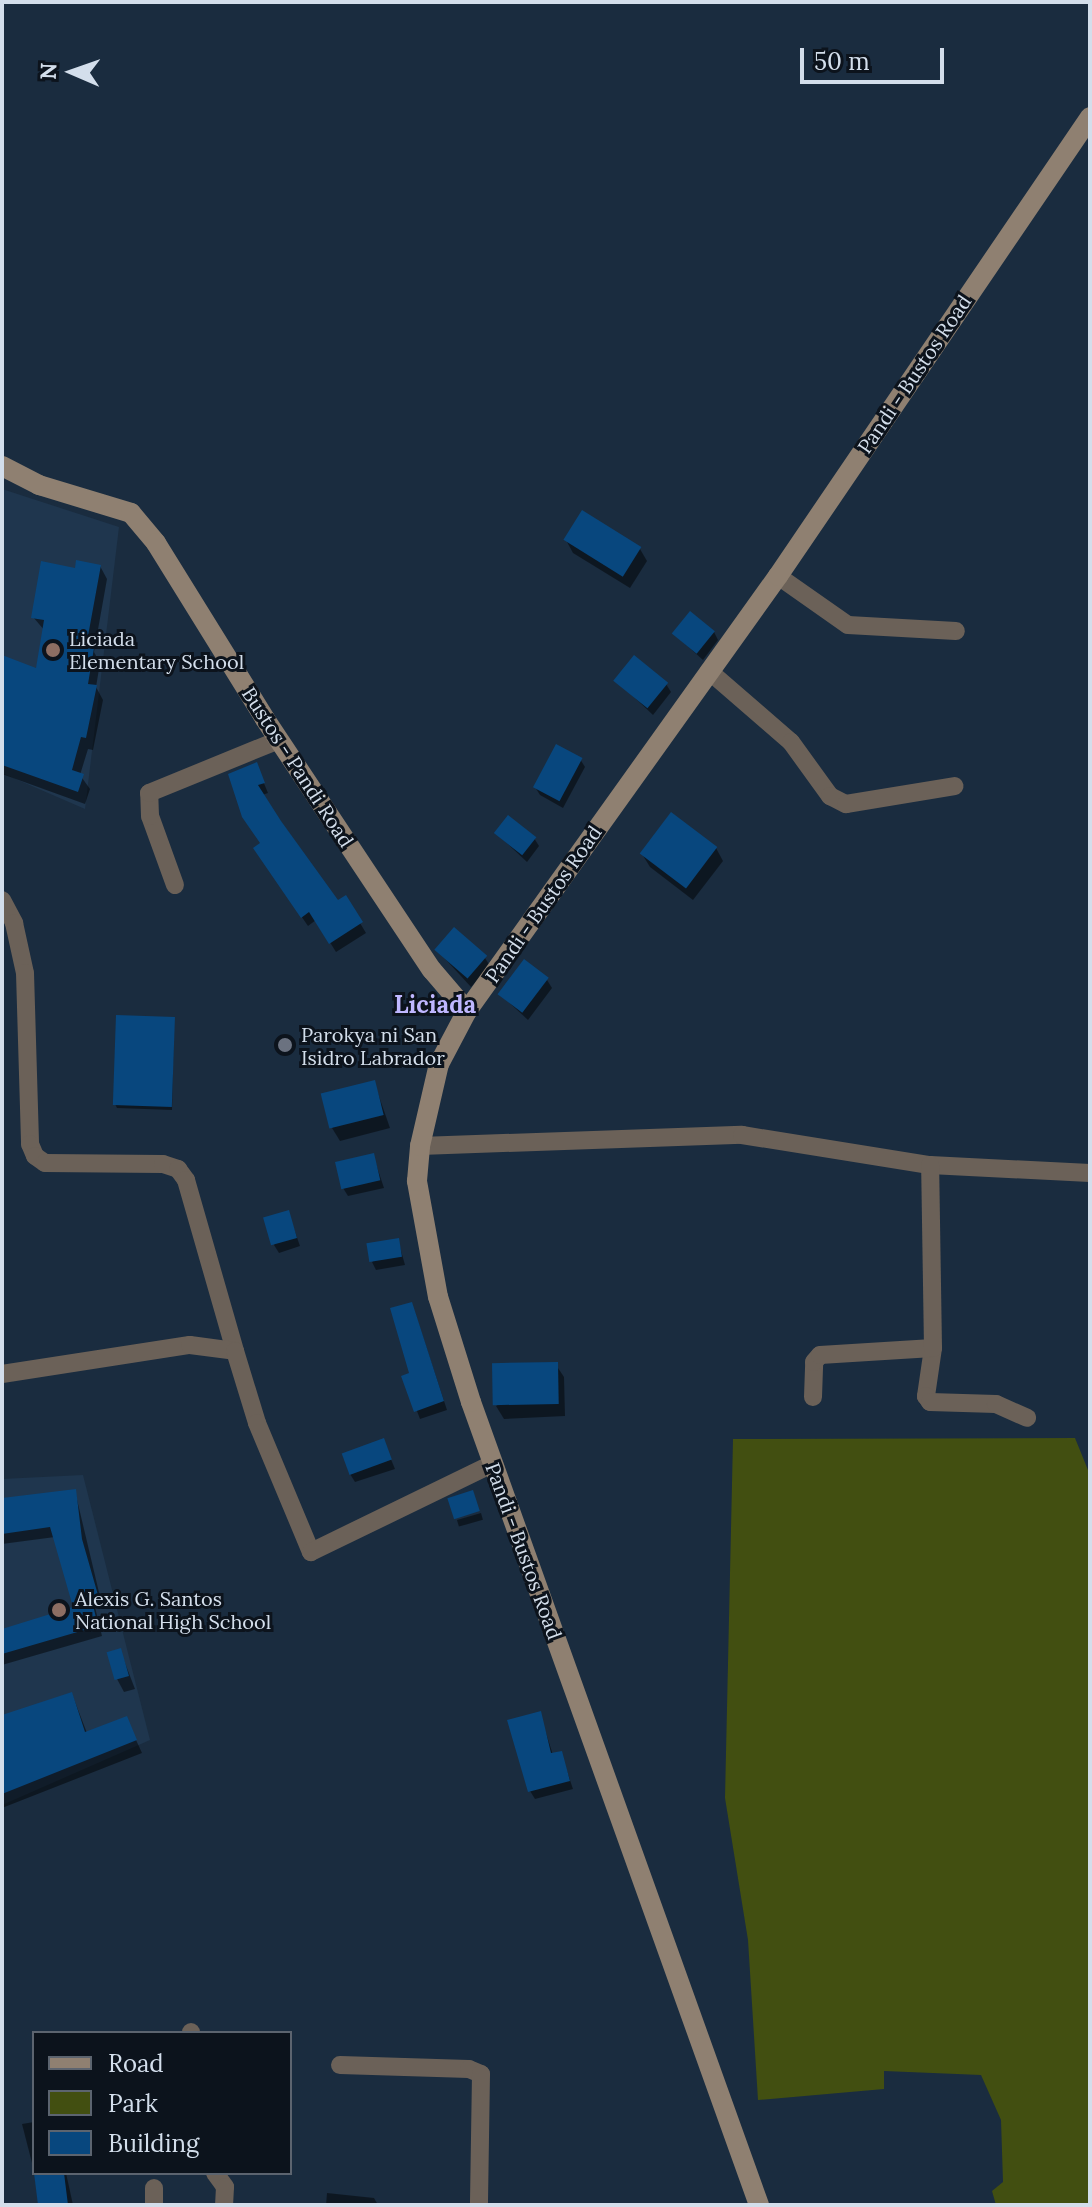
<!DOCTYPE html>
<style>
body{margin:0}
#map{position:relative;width:1092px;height:2207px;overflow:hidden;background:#1a2c3f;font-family:Lora,serif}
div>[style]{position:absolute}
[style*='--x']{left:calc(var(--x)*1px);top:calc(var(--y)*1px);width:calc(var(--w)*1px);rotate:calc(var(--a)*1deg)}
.built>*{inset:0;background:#1f364e}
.green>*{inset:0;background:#424f11}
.shadow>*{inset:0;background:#0007;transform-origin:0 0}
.building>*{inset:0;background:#08477e;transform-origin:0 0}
.minor>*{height:18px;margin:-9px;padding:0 9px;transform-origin:9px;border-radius:9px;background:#6b6158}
.secondary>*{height:20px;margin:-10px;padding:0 10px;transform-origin:10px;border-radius:10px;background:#8f8071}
.dots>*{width:22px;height:22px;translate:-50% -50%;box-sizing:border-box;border:4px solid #0c131c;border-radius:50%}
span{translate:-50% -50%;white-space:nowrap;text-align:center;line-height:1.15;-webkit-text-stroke:6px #0c131c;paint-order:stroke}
.street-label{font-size:20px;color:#d3deeb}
.poi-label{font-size:20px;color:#d3deeb}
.left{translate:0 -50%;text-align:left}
.quarter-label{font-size:24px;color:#bfb7ff;font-weight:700}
.frame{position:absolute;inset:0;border:4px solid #d3deeb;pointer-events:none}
.legend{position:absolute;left:32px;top:2031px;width:260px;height:144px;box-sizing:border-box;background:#0c131c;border:2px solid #5c646f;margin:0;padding:10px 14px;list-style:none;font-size:24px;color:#d3deeb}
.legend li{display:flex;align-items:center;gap:16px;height:40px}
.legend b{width:40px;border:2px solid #5c646f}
.north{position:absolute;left:32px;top:32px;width:80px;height:80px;-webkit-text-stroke:6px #0c131c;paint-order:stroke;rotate:272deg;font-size:22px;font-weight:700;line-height:32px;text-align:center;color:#d3deeb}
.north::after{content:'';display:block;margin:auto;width:28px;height:36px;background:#d3deeb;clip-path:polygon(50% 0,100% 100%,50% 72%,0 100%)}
.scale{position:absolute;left:800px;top:48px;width:144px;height:36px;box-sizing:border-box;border:4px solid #d3deeb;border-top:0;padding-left:10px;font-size:24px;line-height:28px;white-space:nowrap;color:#d3deeb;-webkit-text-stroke:6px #0c131c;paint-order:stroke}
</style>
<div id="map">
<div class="built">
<i style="clip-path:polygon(2px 489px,119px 527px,85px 809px,2px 773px)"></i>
<i style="clip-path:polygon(83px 1475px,150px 1740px,2px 1805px,2px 1479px)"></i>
</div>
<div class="green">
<i style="clip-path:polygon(1075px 1438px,1090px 1475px,1090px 2205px,996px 2205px,992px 2191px,1003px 2182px,1001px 2120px,981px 2075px,884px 2071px,884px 2089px,758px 2100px,748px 1940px,725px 1798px,733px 1439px)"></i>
</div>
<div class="shadow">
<i style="clip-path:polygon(566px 540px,640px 549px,647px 561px,630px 588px,573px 553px)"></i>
<i style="clip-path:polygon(100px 566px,107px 579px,94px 652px,100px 663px,96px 687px,103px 700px,93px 750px,88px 749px,80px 775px,90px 789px,85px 804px,2px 774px,2px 657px,37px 670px,45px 631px,33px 617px,76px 570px)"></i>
<i style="clip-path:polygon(714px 632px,718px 640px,703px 660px,674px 634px)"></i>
<i style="clip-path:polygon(616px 680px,666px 684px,671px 692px,653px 715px)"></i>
<i style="clip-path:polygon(580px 759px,585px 767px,563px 808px,540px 795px,535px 787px)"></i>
<i style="clip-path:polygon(256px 764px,268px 793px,262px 795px,338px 902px,345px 898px,366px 933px,336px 952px,316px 920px,308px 926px,261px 858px)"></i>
<i style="clip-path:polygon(496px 833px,534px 838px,539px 846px,527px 862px)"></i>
<i style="clip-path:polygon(716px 848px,723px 861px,693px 900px,650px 867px,642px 854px)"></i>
<i style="clip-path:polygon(437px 950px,485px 958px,490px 966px,471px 987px)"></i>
<i style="clip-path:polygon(547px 980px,552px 988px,528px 1020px,500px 994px)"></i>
<i style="clip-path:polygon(174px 1019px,172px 1110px,117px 1108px,115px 1104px)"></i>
<i style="clip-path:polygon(374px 1082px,390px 1128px,340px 1141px,332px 1128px)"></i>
<i style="clip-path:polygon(373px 1155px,384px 1188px,348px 1196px,343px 1188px)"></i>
<i style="clip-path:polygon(288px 1212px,300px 1246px,279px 1253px,274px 1245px)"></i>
<i style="clip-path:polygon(398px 1240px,405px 1265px,376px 1270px,372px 1262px)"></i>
<i style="clip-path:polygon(412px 1304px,447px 1410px,420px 1419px,404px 1377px,411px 1374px)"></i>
<i style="clip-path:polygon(556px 1365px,564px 1377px,565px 1416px,504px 1419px,496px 1406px)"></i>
<i style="clip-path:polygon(383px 1440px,395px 1469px,355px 1482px,350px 1474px)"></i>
<i style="clip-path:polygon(75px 1491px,102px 1605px,95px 1607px,102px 1636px,2px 1665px,2px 1631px,75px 1608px,55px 1537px,2px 1544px,2px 1500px)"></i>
<i style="left:481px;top:1513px;width:7px;height:25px;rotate:74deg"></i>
<i style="clip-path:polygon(120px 1650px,135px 1689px,124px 1692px,117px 1679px)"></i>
<i style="clip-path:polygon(72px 1694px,87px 1733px,126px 1718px,142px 1753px,2px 1808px,2px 1717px)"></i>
<i style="clip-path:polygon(540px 1714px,553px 1755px,561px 1753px,573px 1789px,535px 1799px,530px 1791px)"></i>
<i style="clip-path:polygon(34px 2122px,34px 2162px,32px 2163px,22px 2124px)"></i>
<i style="clip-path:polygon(36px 2173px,66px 2173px,73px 2205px,39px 2205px)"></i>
<i style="clip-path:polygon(327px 2193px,374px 2198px,378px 2205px,326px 2205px)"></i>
</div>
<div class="building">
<i style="left:582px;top:510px;width:70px;height:35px;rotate:32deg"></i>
<i style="clip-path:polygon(76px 560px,101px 565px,86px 647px,94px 648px,88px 684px,97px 685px,86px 738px,81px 737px,72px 770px,84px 774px,78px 792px,2px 765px,2px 655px,36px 668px,44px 620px,31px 618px,41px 561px,75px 568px)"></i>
<i style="left:690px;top:611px;width:32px;height:29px;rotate:39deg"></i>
<i style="left:634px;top:655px;width:44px;height:33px;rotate:39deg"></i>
<i style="left:556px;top:744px;width:30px;height:49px;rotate:28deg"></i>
<i style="clip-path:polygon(257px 762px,265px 783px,258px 785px,281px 821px,338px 900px,346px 895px,363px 922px,329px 944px,309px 912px,301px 918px,253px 848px,260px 843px,242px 817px,228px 774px)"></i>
<i style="left:671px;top:812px;width:58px;height:52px;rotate:37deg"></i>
<i style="left:508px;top:815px;width:36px;height:23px;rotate:38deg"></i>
<i style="left:454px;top:927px;width:44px;height:30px;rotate:41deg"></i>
<i style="left:524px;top:959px;width:31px;height:44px;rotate:37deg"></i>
<i style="left:116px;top:1015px;width:59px;height:90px;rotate:2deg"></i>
<i style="left:375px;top:1080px;width:36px;height:56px;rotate:76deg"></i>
<i style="left:374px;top:1153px;width:28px;height:40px;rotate:77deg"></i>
<i style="left:289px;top:1210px;width:29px;height:27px;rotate:74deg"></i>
<i style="left:399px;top:1238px;width:19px;height:33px;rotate:81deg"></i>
<i style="clip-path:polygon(412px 1302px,444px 1401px,414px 1412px,401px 1376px,409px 1373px,390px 1308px)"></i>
<i style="left:558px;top:1362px;width:42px;height:66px;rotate:89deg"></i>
<i style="left:384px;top:1438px;width:23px;height:45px;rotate:70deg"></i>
<i style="clip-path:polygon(76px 1489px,82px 1539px,98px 1595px,91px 1597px,98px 1626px,2px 1654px,2px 1629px,73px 1607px,50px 1527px,2px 1534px,2px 1498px)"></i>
<i style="left:473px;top:1490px;width:22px;height:27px;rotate:72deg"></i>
<i style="left:121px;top:1648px;width:29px;height:15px;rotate:74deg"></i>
<i style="clip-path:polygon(72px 1692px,85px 1732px,127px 1716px,137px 1740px,2px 1794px,2px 1715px)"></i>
<i style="clip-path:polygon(541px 1711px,551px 1753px,562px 1751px,570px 1781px,528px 1792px,507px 1720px)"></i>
<i style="clip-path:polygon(34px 2173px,64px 2173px,68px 2205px,38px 2205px)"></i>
</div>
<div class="minor">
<i style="--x:778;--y:576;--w:85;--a:35"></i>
<i style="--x:848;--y:625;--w:108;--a:3.2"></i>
<i style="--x:709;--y:671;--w:108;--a:40.9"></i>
<i style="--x:791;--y:742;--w:67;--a:54.2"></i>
<i style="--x:830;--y:796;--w:18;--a:27"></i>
<i style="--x:846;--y:804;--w:110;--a:-9.4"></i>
<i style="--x:175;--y:885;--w:73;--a:-109.9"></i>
<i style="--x:150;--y:816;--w:23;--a:-92"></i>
<i style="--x:149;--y:793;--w:140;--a:-22.2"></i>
<i style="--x:2;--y:900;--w:26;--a:62"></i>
<i style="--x:14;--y:923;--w:51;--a:77.6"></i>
<i style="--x:25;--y:973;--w:171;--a:88.3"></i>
<i style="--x:30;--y:1144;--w:13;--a:67"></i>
<i style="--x:35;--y:1156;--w:12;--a:35"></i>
<i style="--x:45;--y:1163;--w:118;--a:0.5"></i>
<i style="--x:163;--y:1164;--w:16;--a:18"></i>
<i style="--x:178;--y:1169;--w:14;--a:54"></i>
<i style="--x:186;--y:1180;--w:178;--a:74"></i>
<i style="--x:420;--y:1146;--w:322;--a:-2"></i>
<i style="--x:742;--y:1135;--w:190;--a:9.1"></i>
<i style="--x:930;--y:1165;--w:160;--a:2.9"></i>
<i style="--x:933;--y:1348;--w:49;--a:98.3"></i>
<i style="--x:926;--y:1396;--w:7;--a:56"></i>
<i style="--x:930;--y:1402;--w:66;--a:1.7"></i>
<i style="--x:996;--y:1404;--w:34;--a:24"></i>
<i style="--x:2;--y:1374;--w:190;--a:-8.8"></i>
<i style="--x:190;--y:1345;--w:45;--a:7.6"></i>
<i style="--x:235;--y:1351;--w:75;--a:73"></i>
<i style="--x:257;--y:1423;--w:140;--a:67.3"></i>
<i style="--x:311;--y:1552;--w:201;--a:-25.9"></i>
<i style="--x:813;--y:1397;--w:35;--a:-88"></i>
<i style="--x:814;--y:1362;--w:9;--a:-49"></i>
<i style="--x:820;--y:1355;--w:113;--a:-3.5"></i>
<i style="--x:933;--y:1348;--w:183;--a:-90.9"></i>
<i style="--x:191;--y:2033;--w:1;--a:-90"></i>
<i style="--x:340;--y:2065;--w:129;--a:1.8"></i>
<i style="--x:469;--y:2069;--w:13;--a:23"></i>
<i style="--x:481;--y:2074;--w:131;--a:90.9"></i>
<i style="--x:215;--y:2173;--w:17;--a:54"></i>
<i style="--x:225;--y:2187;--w:18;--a:93"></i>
<i style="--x:154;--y:2205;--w:17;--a:-90"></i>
</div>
<div class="secondary">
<i style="--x:2;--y:466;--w:42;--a:27.2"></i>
<i style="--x:39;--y:485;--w:96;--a:16.9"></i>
<i style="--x:131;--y:513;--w:39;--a:50"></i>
<i style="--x:156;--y:543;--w:207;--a:58.2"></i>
<i style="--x:265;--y:719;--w:301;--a:56.4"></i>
<i style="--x:432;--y:970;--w:54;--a:49.5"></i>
<i style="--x:759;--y:2205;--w:853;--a:-109.73"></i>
<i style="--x:471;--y:1402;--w:110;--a:-107.4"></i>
<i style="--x:438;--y:1297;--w:118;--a:-100.3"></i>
<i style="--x:417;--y:1181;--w:35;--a:-85"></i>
<i style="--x:420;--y:1146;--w:84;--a:-77"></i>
<i style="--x:439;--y:1064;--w:60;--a:-62.2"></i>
<i style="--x:467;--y:1011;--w:535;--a:-54.44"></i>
<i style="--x:778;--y:576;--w:555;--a:-55.79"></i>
</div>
<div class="dots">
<i style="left:53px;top:650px;background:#8d6e63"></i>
<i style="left:285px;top:1045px;background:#6b7280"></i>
<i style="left:59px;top:1610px;background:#8d6e63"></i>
</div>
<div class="street-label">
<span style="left:914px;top:374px;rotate:-56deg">Pandi - Bustos Road</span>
<span style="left:298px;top:767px;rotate:57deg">Bustos - Pandi Road</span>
<span style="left:543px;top:904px;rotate:-55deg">Pandi - Bustos Road</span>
<span style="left:524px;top:1551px;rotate:70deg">Pandi - Bustos Road</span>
</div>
<div class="poi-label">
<span class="left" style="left:69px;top:650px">Liciada<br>Elementary School</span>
<span class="left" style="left:301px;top:1046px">Parokya ni San<br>Isidro Labrador</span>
<span class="left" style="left:75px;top:1610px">Alexis G. Santos<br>National High School</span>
</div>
<div class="quarter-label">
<span style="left:435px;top:1005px">Liciada</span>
</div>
<div class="frame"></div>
<ul class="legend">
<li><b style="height:10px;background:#8f8071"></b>Road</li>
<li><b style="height:22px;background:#424f11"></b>Park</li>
<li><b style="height:22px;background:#08477e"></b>Building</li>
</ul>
<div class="north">N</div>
<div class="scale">50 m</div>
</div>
